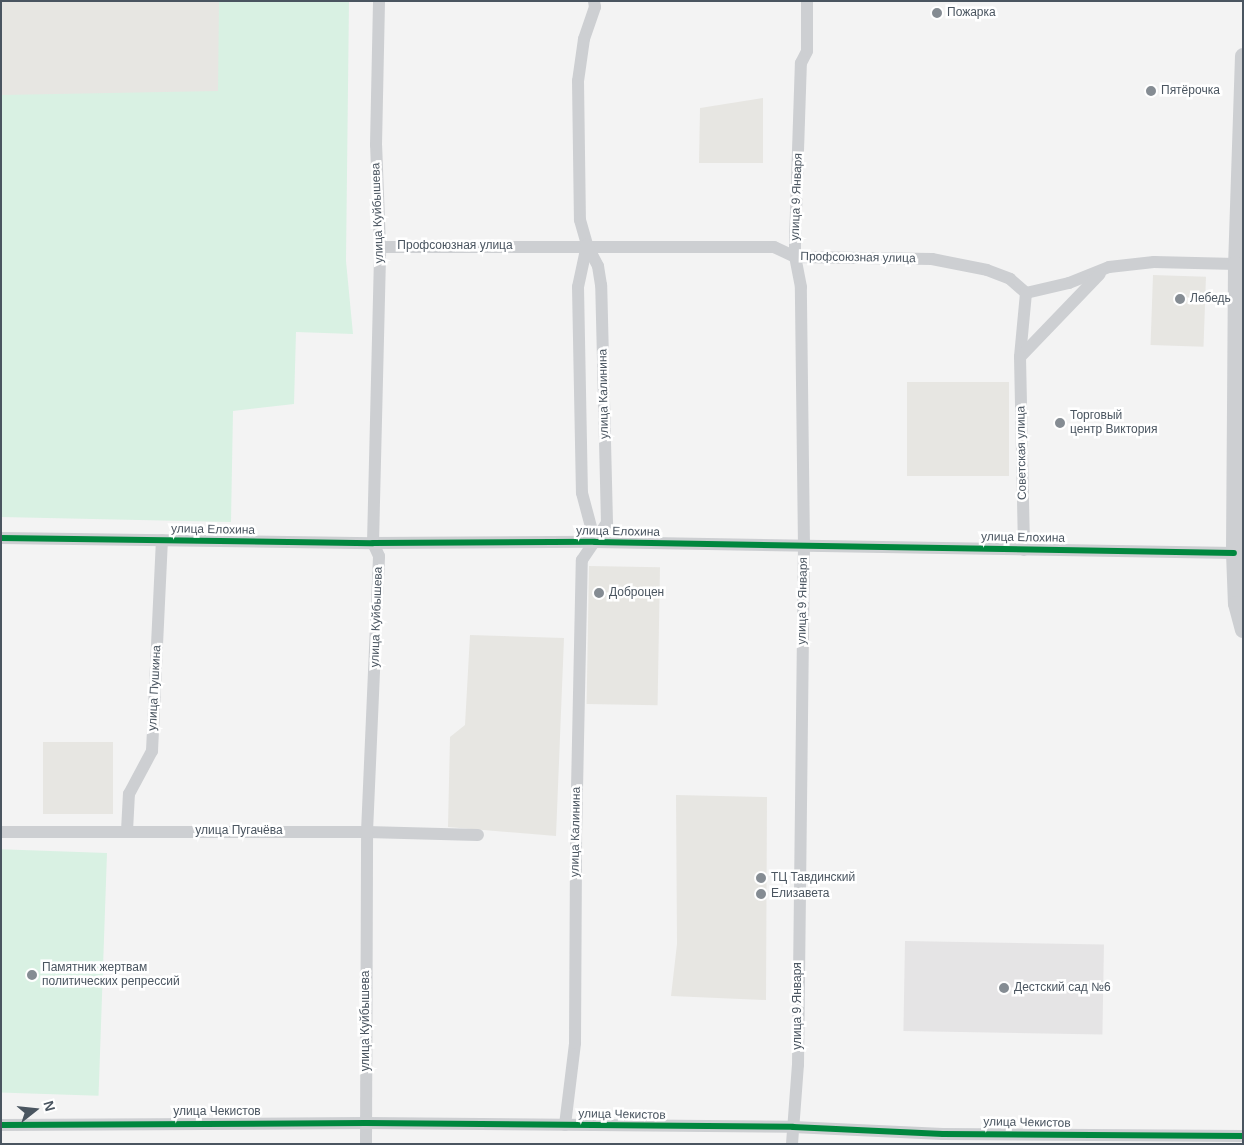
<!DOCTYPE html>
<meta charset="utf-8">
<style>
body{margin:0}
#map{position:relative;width:1244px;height:1145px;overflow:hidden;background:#f3f3f3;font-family:Helvetica,sans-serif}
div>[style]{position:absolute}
.commercial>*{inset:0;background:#e7e6e2;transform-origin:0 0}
.education>*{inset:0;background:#e5e4e5;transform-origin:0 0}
.green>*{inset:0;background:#d9f1e3;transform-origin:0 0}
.minor>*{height:12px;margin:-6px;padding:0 6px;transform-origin:6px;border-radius:6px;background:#cdcfd2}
.tertiary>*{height:16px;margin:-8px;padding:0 8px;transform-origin:8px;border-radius:8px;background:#cdcfd2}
.cycleway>*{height:6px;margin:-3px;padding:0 3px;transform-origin:3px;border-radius:3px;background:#00873e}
.dots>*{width:14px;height:14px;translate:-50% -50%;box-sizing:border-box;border:2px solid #fff;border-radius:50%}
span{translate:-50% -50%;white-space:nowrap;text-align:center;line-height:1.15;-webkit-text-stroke:5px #fff;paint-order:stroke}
.poi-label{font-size:12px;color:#4a5560}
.left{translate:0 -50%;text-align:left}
.street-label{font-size:12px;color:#4a5560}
.frame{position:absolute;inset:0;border:2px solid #4a5560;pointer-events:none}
.north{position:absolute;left:10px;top:1085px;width:50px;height:50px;-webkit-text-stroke:4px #fff;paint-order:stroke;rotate:74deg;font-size:14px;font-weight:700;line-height:20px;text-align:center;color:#4a5560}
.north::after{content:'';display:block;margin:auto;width:18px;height:22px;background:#4a5560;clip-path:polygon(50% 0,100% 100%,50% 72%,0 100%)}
</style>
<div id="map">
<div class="commercial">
<div style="left:1px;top:1px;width:218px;height:94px"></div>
<div style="clip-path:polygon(763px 98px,763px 163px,699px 163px,700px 108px)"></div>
<div style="left:1153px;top:275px;width:53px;height:70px;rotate:2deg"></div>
<div style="left:907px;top:382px;width:102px;height:94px"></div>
<div style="left:589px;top:566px;width:71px;height:138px;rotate:1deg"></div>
<div style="clip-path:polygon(470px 635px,564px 638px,556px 836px,448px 827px,450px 737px,465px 725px)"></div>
<div style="left:43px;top:742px;width:70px;height:72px"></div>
<div style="clip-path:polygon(676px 795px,767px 797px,766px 1000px,671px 996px,677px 944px)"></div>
</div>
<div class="education">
<div style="left:905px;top:941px;width:199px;height:90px;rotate:1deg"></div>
</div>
<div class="green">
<div style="clip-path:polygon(219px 1px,349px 1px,346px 261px,353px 334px,296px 332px,294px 404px,233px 411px,231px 522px,1px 517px,1px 95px,218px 91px)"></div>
<div style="left:107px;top:853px;width:243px;height:106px;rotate:92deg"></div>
</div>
<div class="minor">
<div style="left:594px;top:1px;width:6px;rotate:81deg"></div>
<div style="left:595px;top:7px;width:34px;rotate:109deg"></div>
<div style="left:584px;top:39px;width:42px;rotate:98.1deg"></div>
<div style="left:578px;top:81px;width:139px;rotate:89.2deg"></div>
<div style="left:580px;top:220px;width:26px;rotate:74deg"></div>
<div style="left:587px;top:245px;width:43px;rotate:102.1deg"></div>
<div style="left:578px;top:287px;width:206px;rotate:88.9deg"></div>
<div style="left:582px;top:493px;width:51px;rotate:75.1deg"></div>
<div style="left:380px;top:247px;width:394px"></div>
<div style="left:774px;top:247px;width:23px;rotate:25deg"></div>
<div style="left:795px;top:257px;width:137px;rotate:0.8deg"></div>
<div style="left:932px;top:259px;width:56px;rotate:11.3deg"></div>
<div style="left:987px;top:270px;width:25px;rotate:21deg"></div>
<div style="left:1010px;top:279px;width:21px;rotate:41deg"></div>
<div style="left:1026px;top:293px;width:44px;rotate:-13.1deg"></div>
<div style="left:1069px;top:283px;width:43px;rotate:-21.8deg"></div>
<div style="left:1109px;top:267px;width:45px;rotate:-6.3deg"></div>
<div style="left:1154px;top:262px;width:82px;rotate:1.4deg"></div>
<div style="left:1026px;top:293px;width:64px;rotate:95.4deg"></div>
<div style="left:1020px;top:357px;width:115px;rotate:-46.1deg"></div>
<div style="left:1020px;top:357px;width:193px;rotate:88.8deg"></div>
<div style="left:1px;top:538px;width:372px;rotate:0.8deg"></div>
<div style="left:373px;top:543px;width:222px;rotate:-0.3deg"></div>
<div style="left:595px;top:542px;width:639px;rotate:0.99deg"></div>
<div style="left:127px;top:831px;width:37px;rotate:-87deg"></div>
<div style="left:129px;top:794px;width:49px;rotate:-61.9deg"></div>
<div style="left:152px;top:751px;width:211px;rotate:-87.3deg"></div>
<div style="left:1px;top:832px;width:366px"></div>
<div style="left:367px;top:832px;width:111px;rotate:1.5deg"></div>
<div style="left:1px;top:1125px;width:365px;rotate:-0.3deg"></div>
<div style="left:366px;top:1123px;width:427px;rotate:0.5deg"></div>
<div style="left:793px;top:1127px;width:150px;rotate:2.7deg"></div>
<div style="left:943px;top:1134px;width:300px;rotate:0.4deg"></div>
<div style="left:565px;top:1125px;width:83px;rotate:-83deg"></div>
<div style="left:575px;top:1043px;width:206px;rotate:-89.7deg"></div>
<div style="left:576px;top:837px;width:277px;rotate:-88.8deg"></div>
<div style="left:582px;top:560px;width:45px;rotate:-56deg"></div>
<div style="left:607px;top:523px;width:238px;rotate:-91.4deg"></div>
<div style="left:601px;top:285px;width:19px;rotate:-99deg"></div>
<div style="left:598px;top:266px;width:24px;rotate:-118deg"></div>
<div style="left:366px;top:1144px;width:312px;rotate:-89.8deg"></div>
<div style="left:367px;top:832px;width:276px;rotate:-87.5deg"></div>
<div style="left:379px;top:556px;width:14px;rotate:-115deg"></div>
<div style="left:373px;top:543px;width:296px;rotate:-88.6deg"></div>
<div style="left:380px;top:247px;width:102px;rotate:-92.2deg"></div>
<div style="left:376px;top:145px;width:144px;rotate:-88.8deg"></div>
<div style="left:792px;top:1144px;width:79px;rotate:-85.7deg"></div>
<div style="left:798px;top:1065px;width:518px;rotate:-89.34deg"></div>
<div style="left:804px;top:547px;width:260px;rotate:-90.7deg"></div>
<div style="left:801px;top:287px;width:31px;rotate:-101deg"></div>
<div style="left:795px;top:257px;width:16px;rotate:-90deg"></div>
<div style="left:795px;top:241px;width:178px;rotate:-88.1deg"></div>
<div style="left:801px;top:63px;width:13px;rotate:-63deg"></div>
<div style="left:807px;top:51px;width:50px;rotate:-90deg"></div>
</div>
<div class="tertiary">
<div style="left:1243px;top:56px;width:208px;rotate:91.9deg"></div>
<div style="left:1236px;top:264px;width:289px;rotate:90.4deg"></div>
<div style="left:1234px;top:553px;width:51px;rotate:87.8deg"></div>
<div style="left:1236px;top:604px;width:27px;rotate:75deg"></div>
</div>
<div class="cycleway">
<div style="left:1px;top:538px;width:372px;rotate:0.8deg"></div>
<div style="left:373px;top:543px;width:222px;rotate:-0.3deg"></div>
<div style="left:595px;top:542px;width:639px;rotate:0.99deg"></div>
<div style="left:1px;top:1125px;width:365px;rotate:-0.3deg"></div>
<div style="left:366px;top:1123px;width:427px;rotate:0.5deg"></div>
<div style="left:793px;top:1127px;width:150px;rotate:2.7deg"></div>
<div style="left:943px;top:1134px;width:300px;rotate:0.4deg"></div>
</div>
<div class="dots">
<div style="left:937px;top:13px;background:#858c93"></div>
<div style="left:1151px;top:91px;background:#858c93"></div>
<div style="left:1180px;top:299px;background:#858c93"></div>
<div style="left:1060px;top:423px;background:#858c93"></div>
<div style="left:599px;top:593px;background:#858c93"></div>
<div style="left:761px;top:878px;background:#858c93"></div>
<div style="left:761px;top:894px;background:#858c93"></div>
<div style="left:32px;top:975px;background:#858c93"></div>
<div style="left:1004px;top:988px;background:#858c93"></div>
</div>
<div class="poi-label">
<span class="left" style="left:947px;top:13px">Пожарка</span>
<span class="left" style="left:1161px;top:91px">Пятёрочка</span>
<span class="left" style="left:1190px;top:299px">Лебедь</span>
<span class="left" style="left:1070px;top:423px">Торговый<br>центр Виктория</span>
<span class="left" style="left:609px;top:593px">Доброцен</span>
<span class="left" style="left:771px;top:878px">ТЦ Тавдинский</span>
<span class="left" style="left:771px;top:894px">Елизавета</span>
<span class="left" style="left:42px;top:975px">Памятник жертвам<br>политических репрессий</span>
<span class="left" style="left:1014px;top:988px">Дестский сад №6</span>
</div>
<div class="street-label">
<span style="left:797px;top:197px;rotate:-88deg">улица 9 Января</span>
<span style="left:378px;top:213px;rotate:-92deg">улица Куйбышева</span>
<span style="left:455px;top:246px">Профсоюзная улица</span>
<span style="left:858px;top:258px;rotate:1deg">Профсоюзная улица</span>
<span style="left:604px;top:394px;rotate:-91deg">улица Калинина</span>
<span style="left:1022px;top:453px;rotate:-91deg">Советская улица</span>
<span style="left:213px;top:530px;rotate:1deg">улица Елохина</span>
<span style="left:618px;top:532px;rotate:1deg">улица Елохина</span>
<span style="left:1023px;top:538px;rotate:1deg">улица Елохина</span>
<span style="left:803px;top:601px;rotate:-89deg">улица 9 Января</span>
<span style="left:377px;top:617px;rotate:-88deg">улица Куйбышева</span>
<span style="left:155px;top:688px;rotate:-87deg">улица Пушкина</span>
<span style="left:239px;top:831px">улица Пугачёва</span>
<span style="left:576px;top:832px;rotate:-89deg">улица Калинина</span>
<span style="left:798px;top:1006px;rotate:-90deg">улица 9 Января</span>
<span style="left:366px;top:1021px;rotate:-90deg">улица Куйбышева</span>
<span style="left:217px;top:1112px">улица Чекистов</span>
<span style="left:622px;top:1115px;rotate:1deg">улица Чекистов</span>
<span style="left:1027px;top:1123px;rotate:1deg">улица Чекистов</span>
</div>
<div class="frame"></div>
<div class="north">N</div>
</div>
